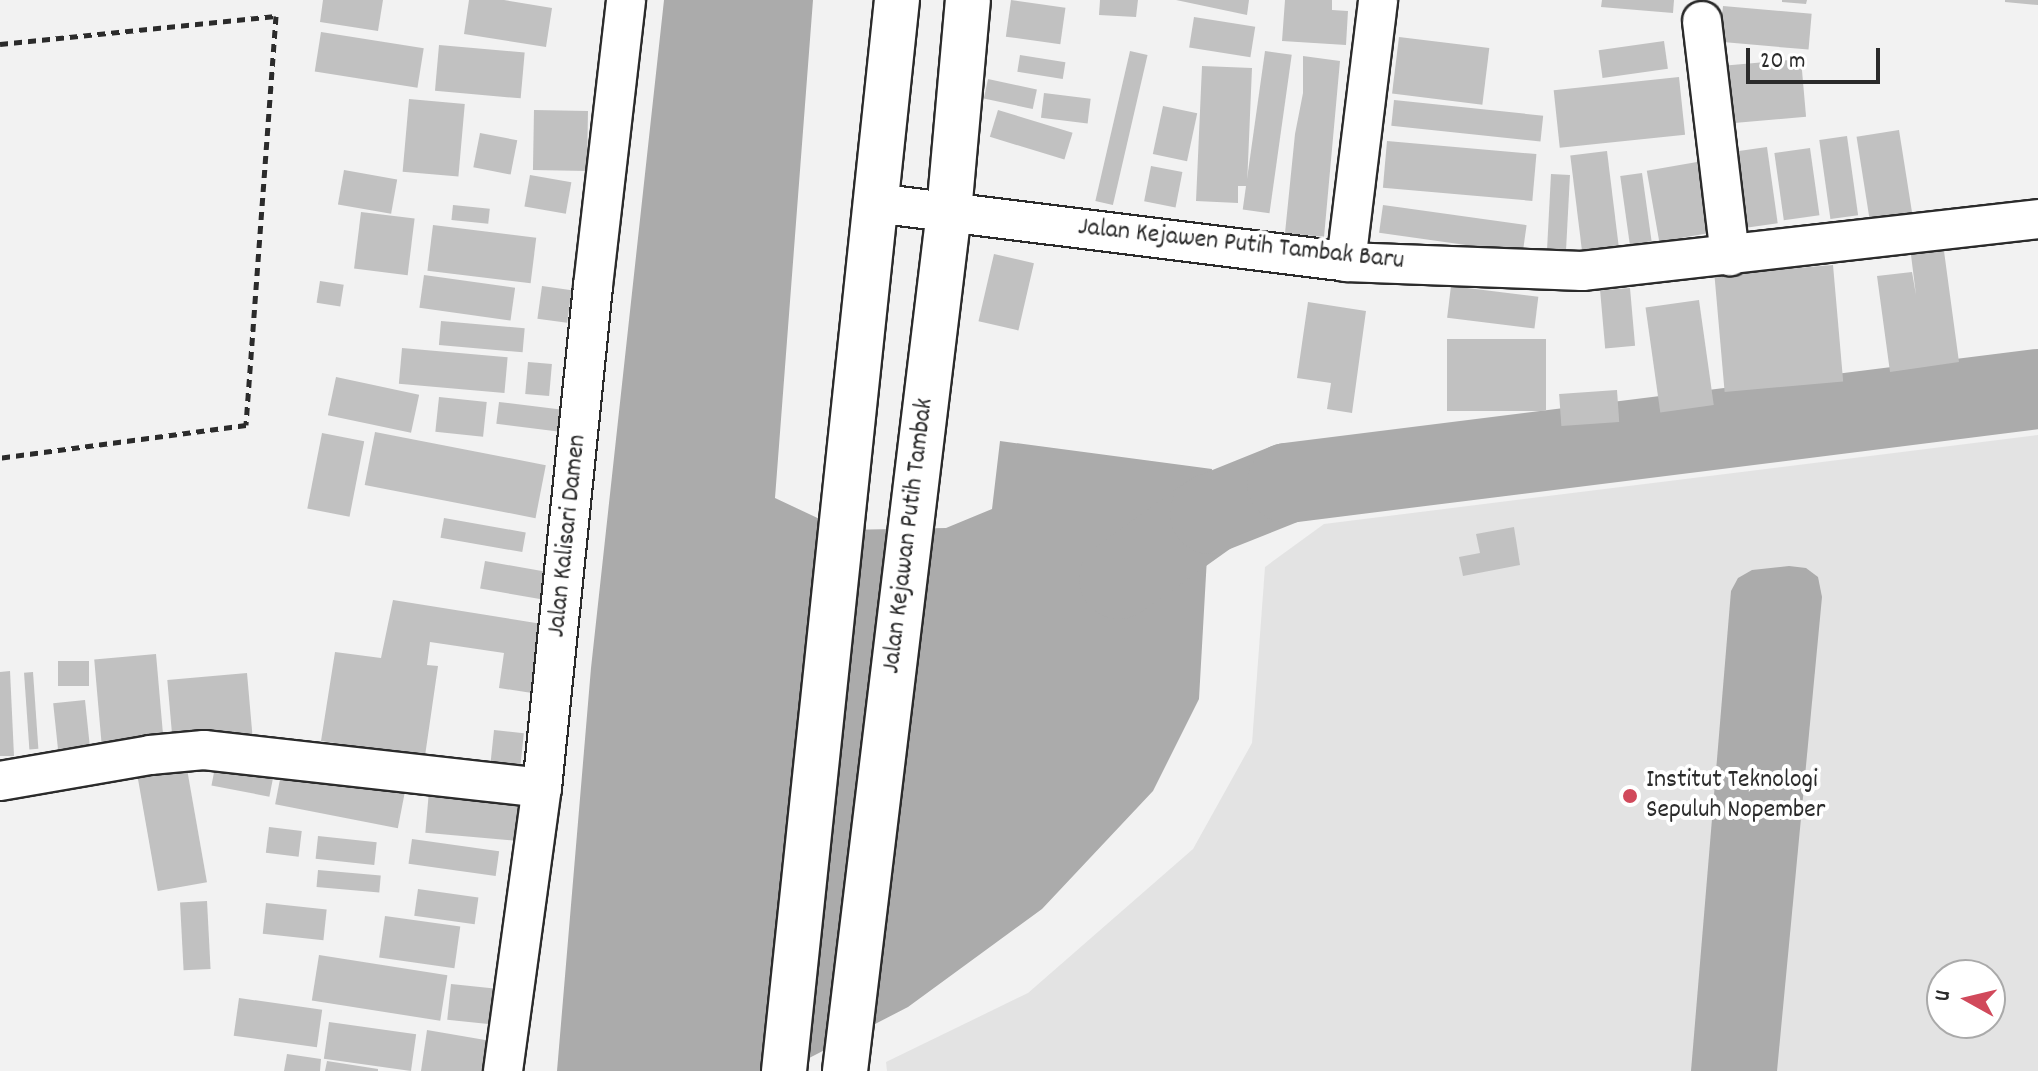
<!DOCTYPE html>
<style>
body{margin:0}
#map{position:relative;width:2038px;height:1071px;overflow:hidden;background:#f2f2f2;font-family:Dekko,sans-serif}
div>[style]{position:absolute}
.built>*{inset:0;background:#e3e3e3}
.water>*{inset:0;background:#ababab}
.river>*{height:80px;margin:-40px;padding:0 40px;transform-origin:40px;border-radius:40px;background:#ababab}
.building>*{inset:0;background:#c1c1c1;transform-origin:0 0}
.path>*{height:5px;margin-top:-2.5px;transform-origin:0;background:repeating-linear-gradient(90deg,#2b2b2b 0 8px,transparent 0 14px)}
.roads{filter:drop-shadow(2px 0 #2b2b2b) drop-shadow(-2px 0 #2b2b2b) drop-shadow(0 2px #2b2b2b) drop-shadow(0 -2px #2b2b2b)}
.minor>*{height:38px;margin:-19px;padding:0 19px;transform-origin:19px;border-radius:19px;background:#fff}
.tertiary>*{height:44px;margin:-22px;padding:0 22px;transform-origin:22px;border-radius:22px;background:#fff}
.dots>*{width:22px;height:22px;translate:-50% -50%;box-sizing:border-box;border:4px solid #fff;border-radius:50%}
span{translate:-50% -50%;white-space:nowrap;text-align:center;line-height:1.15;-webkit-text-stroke:8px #fff;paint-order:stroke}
.street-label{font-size:26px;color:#2b2b2b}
.poi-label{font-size:26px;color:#2b2b2b}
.left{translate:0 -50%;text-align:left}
.north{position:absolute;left:1926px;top:959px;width:80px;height:80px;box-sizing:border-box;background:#fff;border:2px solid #aaa;border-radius:50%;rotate:278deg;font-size:22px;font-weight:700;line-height:32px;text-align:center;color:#2b2b2b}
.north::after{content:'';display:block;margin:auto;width:28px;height:36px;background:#d1495b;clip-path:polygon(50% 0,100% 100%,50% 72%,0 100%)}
.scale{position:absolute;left:1746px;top:48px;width:134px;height:36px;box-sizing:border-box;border:4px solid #2b2b2b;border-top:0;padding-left:10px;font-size:24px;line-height:28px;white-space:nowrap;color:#2b2b2b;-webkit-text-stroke:6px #fff;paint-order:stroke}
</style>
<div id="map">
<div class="built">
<div style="clip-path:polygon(evenodd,2038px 435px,2038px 1071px,887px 1071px,886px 1062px,1028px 993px,1193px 849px,1252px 743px,1265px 567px,1324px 524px,2038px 435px,1942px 975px,1990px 975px,1990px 1023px,1942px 1023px,1942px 975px)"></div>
</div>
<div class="water">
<div style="clip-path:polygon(664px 0,813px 0,775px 498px,843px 530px,946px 528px,992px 509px,1000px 441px,1212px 469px,1199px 699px,1153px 791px,1042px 909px,908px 1007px,784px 1071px,557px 1071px,591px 668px)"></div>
<div style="clip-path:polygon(1789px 566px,1806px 568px,1818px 577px,1822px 597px,1777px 1071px,1691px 1071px,1731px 591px,1738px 578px,1752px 570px)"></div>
</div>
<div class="river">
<div style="left:1119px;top:579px;width:112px;rotate:-35.5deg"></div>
<div style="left:1210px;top:514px;width:83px;rotate:-21.9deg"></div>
<div style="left:1287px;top:483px;width:757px;rotate:-7.13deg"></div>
</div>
<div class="building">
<div style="clip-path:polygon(323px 0,383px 0,378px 31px,320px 22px)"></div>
<div style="clip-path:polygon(469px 0,504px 0,552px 8px,546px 47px,464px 34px)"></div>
<div style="left:1011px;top:0;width:55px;height:37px;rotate:8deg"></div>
<div style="clip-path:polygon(1100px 0,1138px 0,1136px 17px,1099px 15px)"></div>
<div style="clip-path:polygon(1176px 0,1249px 0,1247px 15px)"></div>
<div style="clip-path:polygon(1285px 0,1332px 0,1332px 10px,1348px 11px,1346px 45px,1282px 41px)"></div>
<div style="clip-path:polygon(1602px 0,1674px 0,1673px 13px,1601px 7px)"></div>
<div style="clip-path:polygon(1782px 0,1807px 0,1806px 4px,1782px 2px)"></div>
<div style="clip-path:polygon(2005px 0,2038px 0,2038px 5px,2005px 2px)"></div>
<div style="left:1723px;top:6px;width:89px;height:36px;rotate:5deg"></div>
<div style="left:1194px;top:17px;width:62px;height:31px;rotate:9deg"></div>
<div style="left:321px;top:32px;width:104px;height:40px;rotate:9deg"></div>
<div style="left:1399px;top:37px;width:91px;height:57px;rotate:7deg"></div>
<div style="left:1664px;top:41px;width:28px;height:66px;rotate:82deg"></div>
<div style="left:439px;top:45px;width:86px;height:46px;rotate:5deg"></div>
<div style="left:1130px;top:51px;width:18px;height:154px;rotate:13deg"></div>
<div style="left:1265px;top:51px;width:27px;height:160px;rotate:8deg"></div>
<div style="left:1020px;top:55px;width:46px;height:17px;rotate:9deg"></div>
<div style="clip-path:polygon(1303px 56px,1340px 61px,1324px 237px,1285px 233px,1295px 134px,1303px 93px)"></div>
<div style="left:1801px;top:59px;width:58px;height:75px;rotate:85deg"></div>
<div style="clip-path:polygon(1202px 66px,1252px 68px,1247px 186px,1238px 186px,1238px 203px,1196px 201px)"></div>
<div style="left:1679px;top:77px;width:58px;height:126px;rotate:84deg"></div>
<div style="left:988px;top:79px;width:50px;height:20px;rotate:12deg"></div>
<div style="left:1044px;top:93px;width:47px;height:25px;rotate:7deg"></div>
<div style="left:409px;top:99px;width:56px;height:73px;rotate:5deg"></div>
<div style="left:1394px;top:100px;width:150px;height:26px;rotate:6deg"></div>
<div style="left:1163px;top:106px;width:35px;height:49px;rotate:12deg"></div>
<div style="left:534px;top:110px;width:54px;height:60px;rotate:1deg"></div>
<div style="left:998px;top:110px;width:78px;height:28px;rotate:17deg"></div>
<div style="left:1899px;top:130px;width:89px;height:43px;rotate:81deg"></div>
<div style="left:480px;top:133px;width:38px;height:35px;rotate:11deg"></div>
<div style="left:1847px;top:136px;width:80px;height:28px;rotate:82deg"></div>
<div style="left:1387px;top:141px;width:150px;height:47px;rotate:5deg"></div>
<div style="left:1767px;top:147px;width:77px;height:32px;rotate:82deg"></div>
<div style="left:1810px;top:148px;width:68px;height:36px;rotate:82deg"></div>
<div style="left:1607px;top:151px;width:95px;height:37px;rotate:83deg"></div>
<div style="left:1697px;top:162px;width:72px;height:51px;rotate:80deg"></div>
<div style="left:1151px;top:166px;width:32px;height:36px;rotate:11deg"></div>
<div style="left:344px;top:170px;width:54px;height:35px;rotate:10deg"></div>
<div style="left:1642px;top:173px;width:69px;height:22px;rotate:82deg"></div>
<div style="left:1551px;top:174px;width:19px;height:78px;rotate:3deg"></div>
<div style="left:530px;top:175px;width:42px;height:32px;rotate:10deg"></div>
<div style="left:453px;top:205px;width:37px;height:15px;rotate:6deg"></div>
<div style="left:1383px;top:205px;width:145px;height:28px;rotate:8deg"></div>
<div style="left:361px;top:212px;width:54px;height:57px;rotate:7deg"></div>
<div style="left:433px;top:225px;width:104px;height:46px;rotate:7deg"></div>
<div style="clip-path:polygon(1944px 251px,1959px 362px,1890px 372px,1877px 276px,1912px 272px,1916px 295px,1911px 255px)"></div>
<div style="left:994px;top:254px;width:41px;height:69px;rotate:13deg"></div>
<div style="left:1833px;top:265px;width:117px;height:119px;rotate:85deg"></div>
<div style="left:424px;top:275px;width:92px;height:33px;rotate:8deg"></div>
<div style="left:320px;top:281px;width:24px;height:22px;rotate:9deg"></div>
<div style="left:542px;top:286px;width:30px;height:33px;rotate:8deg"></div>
<div style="left:1451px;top:286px;width:88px;height:32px;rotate:7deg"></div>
<div style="left:1630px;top:288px;width:58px;height:30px;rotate:85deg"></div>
<div style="left:1699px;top:300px;width:106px;height:54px;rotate:82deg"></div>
<div style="clip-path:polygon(1308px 302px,1366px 311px,1352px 413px,1327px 409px,1331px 383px,1297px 378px)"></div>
<div style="left:441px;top:321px;width:84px;height:24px;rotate:5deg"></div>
<div style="left:1447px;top:339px;width:99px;height:72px"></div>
<div style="left:402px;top:348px;width:106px;height:36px;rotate:5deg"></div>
<div style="left:528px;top:362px;width:24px;height:32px;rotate:5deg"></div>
<div style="left:336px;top:377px;width:85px;height:39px;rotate:12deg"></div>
<div style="left:1617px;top:390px;width:32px;height:58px;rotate:86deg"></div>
<div style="left:439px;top:397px;width:48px;height:35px;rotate:6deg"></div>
<div style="left:499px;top:402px;width:64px;height:22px;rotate:7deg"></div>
<div style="left:375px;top:432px;width:174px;height:54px;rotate:11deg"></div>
<div style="left:322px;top:433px;width:43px;height:77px;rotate:11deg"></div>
<div style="left:444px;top:518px;width:83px;height:20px;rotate:10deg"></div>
<div style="clip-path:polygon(1514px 527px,1520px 565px,1463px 576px,1459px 557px,1480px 553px,1476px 534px)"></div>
<div style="left:485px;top:561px;width:62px;height:28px;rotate:10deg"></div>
<div style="clip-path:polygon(393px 600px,542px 624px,532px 693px,499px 688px,504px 653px,430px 642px,427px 665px,438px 666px,425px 756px,321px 741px,335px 652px,381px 658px)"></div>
<div style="left:156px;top:654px;width:91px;height:62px;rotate:85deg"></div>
<div style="left:89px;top:661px;width:25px;height:31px;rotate:90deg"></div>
<div style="clip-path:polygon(10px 671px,14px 756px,0 756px,0 672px)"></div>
<div style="left:33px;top:672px;width:77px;height:9px;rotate:86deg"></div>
<div style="left:247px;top:673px;width:66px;height:80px;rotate:85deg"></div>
<div style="left:85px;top:700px;width:46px;height:32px;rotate:84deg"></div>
<div style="left:494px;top:730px;width:30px;height:40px;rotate:6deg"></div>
<div style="left:217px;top:757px;width:59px;height:29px;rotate:11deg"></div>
<div style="left:187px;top:769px;width:115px;height:50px;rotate:80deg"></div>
<div style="left:282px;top:769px;width:125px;height:36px;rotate:11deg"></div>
<div style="left:429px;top:791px;width:90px;height:42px;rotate:5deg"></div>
<div style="left:269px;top:827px;width:33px;height:26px;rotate:7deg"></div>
<div style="left:318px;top:836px;width:59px;height:23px;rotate:6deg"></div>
<div style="left:412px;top:839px;width:88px;height:25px;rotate:8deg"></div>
<div style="left:318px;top:870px;width:63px;height:17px;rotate:5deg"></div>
<div style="left:418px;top:889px;width:61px;height:27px;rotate:8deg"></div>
<div style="left:207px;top:901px;width:68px;height:27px;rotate:87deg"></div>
<div style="left:266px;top:903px;width:61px;height:31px;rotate:6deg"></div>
<div style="left:385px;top:916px;width:76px;height:42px;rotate:8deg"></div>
<div style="left:319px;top:955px;width:130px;height:46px;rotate:9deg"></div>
<div style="left:451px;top:984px;width:46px;height:36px;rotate:6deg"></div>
<div style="left:239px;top:998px;width:84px;height:38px;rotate:8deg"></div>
<div style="left:329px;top:1022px;width:88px;height:37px;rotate:8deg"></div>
<div style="clip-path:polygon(427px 1030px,491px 1041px,486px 1071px,421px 1071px)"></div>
<div style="clip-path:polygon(287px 1054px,321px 1059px,320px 1071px,284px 1071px)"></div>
<div style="clip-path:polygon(327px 1061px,378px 1069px,378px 1071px,325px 1071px)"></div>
</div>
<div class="path">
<div style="left:0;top:44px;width:277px;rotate:-5.8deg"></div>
<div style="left:276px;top:16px;width:410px;rotate:94.2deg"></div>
<div style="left:246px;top:425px;width:248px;rotate:172.4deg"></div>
</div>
<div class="roads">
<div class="minor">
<div style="left:1702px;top:21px;width:237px;rotate:83.2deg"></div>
<div style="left:875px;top:203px;width:475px;rotate:7.1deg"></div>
<div style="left:1346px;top:262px;width:236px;rotate:2.2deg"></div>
<div style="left:1582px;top:271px;width:459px;rotate:-6.5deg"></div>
<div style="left:1346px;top:262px;width:264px;rotate:-83deg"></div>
<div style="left:0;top:781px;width:152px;rotate:-9.8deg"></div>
<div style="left:150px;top:755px;width:54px;rotate:-5.3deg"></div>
<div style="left:204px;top:750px;width:340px;rotate:6.4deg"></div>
<div style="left:503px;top:1071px;width:286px;rotate:-82.2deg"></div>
<div style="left:542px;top:788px;width:505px;rotate:-84.2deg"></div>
<div style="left:593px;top:286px;width:288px;rotate:-83.4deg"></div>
</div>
<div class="tertiary">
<div style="left:784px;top:1071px;width:1077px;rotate:-83.98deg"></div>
<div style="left:845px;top:1071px;width:865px;rotate:-83.1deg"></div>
<div style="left:949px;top:212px;width:213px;rotate:-84.9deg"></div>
</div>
</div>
<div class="dots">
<div style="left:1630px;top:796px;background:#d1495b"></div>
</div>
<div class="street-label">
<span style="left:1241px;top:245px;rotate:6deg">Jalan Kejawen Putih Tambak Baru</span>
<span style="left:568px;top:536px;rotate:-84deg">Jalan Kalisari Damen</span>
<span style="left:909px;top:536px;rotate:-83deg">Jalan Kejawan Putih Tambak</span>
</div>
<div class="poi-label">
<span class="left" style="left:1646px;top:796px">Institut Teknologi<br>Sepuluh Nopember</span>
</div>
<div class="north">U</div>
<div class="scale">20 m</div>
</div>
